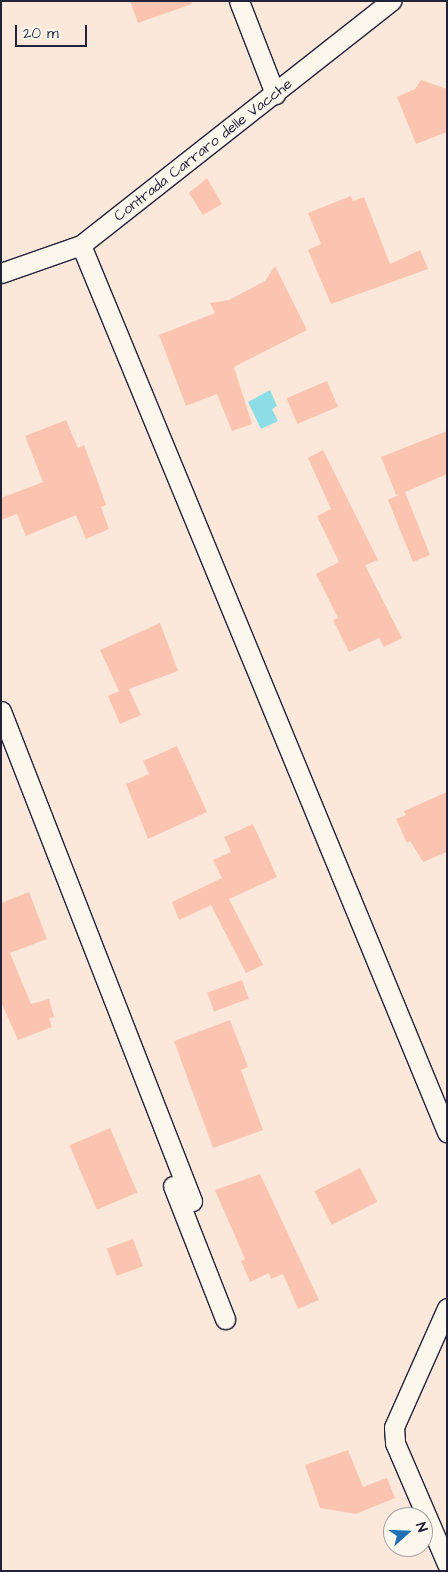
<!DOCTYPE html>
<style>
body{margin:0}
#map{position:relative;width:448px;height:1572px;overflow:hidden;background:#fbe8da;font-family:"Architects Daughter",sans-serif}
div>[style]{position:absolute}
.water>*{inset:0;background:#8ddde7}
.building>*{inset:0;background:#fbc4b0;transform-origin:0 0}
.roads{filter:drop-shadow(1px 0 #22223b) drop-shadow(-1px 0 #22223b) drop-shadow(0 1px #22223b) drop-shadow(0 -1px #22223b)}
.street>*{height:19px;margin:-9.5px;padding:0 9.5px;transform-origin:9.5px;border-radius:9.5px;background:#fbf7ec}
span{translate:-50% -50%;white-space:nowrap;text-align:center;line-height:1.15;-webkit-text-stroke:4px #fbf7ec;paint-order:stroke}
.street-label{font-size:15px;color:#22223b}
.frame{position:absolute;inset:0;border:2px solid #22223b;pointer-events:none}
.north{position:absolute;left:383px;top:1507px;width:50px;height:50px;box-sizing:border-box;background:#fbf7ec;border:1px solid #a4a2a5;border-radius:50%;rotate:70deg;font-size:14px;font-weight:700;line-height:20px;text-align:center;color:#22223b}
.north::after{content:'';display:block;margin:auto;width:18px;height:22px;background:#1f6fb2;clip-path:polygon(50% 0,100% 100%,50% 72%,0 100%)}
.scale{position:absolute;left:15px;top:25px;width:72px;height:22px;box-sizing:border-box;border:2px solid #22223b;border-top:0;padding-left:6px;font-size:15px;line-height:18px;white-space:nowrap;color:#22223b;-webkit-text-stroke:4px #fbf7ec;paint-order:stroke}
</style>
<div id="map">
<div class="water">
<div style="clip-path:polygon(270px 390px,277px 406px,272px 409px,278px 421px,261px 429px,248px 402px)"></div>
</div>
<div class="building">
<div style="clip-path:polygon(130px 1px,191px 1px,192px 4px,138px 23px)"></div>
<div style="clip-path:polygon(421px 80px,447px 89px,447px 132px,416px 144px,397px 97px,415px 89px)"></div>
<div style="clip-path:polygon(207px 178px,222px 204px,203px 215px,189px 193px)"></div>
<div style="clip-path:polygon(351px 196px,353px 201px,364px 197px,390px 264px,420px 250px,428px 269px,331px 304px,308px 250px,321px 244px,308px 213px)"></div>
<div style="clip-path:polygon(275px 266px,307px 330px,234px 367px,252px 424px,232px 431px,217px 394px,186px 406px,159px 335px,215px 313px,210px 303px,229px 300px,265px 281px)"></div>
<div style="left:327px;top:381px;width:28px;height:44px;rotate:67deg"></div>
<div style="clip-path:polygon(66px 420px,78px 448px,84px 445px,95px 474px,106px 505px,101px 507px,109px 529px,86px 539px,76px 515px,26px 536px,17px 514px,1px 520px,1px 498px,43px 482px,25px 436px)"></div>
<div style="clip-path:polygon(447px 431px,447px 474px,405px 492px,430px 555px,413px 562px,388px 500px,400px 494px,396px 495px,381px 457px)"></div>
<div style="clip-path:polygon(323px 450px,378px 560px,365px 565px,402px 638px,384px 647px,379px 638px,349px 652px,333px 620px,338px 618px,316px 574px,339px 562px,317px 516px,331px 509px,308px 458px)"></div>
<div style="clip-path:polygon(160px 623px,178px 671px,129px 689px,141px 715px,120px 724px,108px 696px,119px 691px,100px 650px)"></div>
<div style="clip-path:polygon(177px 746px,207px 812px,148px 839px,126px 784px,149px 774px,143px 761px)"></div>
<div style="clip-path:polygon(447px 792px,447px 852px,423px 862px,410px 841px,407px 843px,396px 819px,406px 815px,404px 811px)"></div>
<div style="clip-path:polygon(253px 824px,277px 877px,229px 899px,263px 965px,246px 973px,211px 905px,179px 920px,172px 902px,222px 878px,213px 860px,231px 852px,224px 837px)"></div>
<div style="clip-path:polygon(29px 892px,47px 939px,10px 953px,31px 1004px,49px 999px,54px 1017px,49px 1018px,52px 1027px,18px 1040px,1px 1002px,1px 903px)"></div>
<div style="left:242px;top:980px;width:20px;height:37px;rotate:70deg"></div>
<div style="clip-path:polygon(230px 1020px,248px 1067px,241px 1070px,263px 1130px,213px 1148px,174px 1041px)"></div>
<div style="left:110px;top:1128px;width:70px;height:44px;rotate:67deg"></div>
<div style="left:360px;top:1168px;width:38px;height:51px;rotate:63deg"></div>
<div style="clip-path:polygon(260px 1174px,319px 1300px,298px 1309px,283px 1274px,271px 1279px,269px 1273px,250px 1282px,241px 1261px,245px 1259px,215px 1190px)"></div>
<div style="left:133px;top:1239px;width:29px;height:28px;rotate:70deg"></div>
<div style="clip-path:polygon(348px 1450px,363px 1487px,387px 1478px,395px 1498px,356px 1514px,320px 1508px,305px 1465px)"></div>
</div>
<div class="roads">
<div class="street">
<div style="left:239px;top:1px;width:100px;rotate:68.8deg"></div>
<div style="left:81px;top:245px;width:960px;rotate:67.58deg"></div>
<div style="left:1px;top:273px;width:85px;rotate:-19.3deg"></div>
<div style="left:81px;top:245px;width:395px;rotate:-38.2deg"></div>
<div style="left:1px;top:711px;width:526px;rotate:68.7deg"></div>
<div style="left:173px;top:1186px;width:143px;rotate:68.6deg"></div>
<div style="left:447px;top:1308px;width:130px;rotate:114deg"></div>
<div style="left:394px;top:1427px;width:16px;rotate:86deg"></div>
<div style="left:395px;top:1443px;width:132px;rotate:66.7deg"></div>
</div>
</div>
<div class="street-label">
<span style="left:203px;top:150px;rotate:-38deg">Contrada Carraro delle Vacche</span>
</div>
<div class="frame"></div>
<div class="north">N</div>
<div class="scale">20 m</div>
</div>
